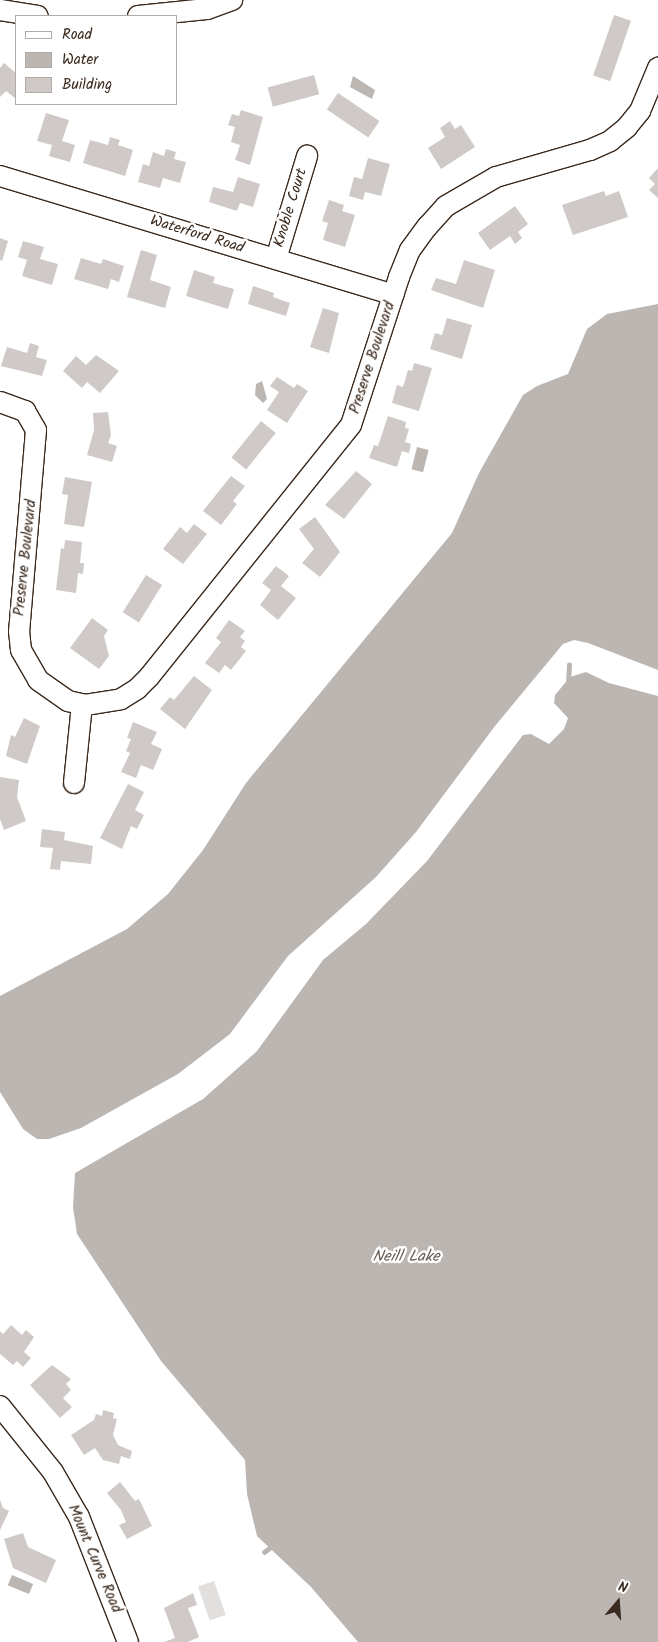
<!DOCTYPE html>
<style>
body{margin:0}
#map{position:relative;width:658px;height:1642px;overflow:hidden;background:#fff;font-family:Kalam,sans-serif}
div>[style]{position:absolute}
.green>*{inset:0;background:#e2e0de;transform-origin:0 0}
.water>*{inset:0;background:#bcb6b3;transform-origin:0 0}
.stream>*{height:4.5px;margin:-2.25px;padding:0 2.25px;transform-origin:2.25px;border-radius:2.25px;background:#bcb6b3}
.building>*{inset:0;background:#cfcac7;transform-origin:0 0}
.roads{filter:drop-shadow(1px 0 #3b2a1e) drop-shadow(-1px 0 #3b2a1e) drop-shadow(0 1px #3b2a1e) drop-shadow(0 -1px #3b2a1e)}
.minor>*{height:20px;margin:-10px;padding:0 10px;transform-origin:10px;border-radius:10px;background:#fff}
span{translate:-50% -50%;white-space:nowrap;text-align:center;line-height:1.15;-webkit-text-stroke:5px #fff;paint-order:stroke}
.street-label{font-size:15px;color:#3b2a1e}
.water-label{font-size:16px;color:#685b52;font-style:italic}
.legend{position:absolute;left:15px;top:15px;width:162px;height:90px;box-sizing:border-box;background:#fff;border:1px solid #b1aaa5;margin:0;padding:6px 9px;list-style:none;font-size:15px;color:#3b2a1e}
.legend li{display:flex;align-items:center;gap:10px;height:25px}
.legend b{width:25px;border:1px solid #b1aaa5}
.north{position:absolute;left:593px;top:1577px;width:50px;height:50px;-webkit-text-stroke:4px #fff;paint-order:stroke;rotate:18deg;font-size:14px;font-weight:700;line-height:20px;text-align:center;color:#3b2a1e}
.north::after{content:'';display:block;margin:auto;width:18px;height:22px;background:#3b2a1e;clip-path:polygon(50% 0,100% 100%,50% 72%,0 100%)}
</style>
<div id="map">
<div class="green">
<div style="left:214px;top:1581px;width:36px;height:17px;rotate:71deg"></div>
</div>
<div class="water">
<div style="clip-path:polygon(353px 76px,375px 90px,372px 99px,350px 87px)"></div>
<div style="clip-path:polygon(658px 304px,658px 670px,588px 643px,574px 640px,563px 644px,495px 726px,416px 832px,376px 877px,288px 956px,230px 1034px,178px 1074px,81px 1128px,49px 1139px,37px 1139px,23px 1129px,0 1092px,0 996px,127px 929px,168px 894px,203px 850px,246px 783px,452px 533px,479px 473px,523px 395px,537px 386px,568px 374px,587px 329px,607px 314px)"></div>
<div style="clip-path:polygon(262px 381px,267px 399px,263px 403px,255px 395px,256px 384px)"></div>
<div style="left:417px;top:447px;width:12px;height:23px;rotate:14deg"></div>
<div style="clip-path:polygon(586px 672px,609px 683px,658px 696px,658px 1642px,358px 1642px,311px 1587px,257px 1536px,247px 1494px,245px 1460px,161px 1361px,77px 1234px,73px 1207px,75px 1173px,203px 1099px,257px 1051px,323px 960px,366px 924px,427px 861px,523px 735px,531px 734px,549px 744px,564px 729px,568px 718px,554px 703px,555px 695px,570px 677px)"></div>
<div style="left:12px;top:1575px;width:23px;height:11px;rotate:23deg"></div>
</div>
<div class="stream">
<div style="left:568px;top:684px;width:19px;rotate:-87deg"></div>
<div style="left:264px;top:1552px;width:10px;rotate:-37deg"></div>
</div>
<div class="building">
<div style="left:614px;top:15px;width:18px;height:64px;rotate:19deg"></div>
<div style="clip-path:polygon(4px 63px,16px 73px,16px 99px,6px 91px,0 97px,0 68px)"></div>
<div style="left:314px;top:75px;width:20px;height:48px;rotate:75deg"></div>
<div style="left:338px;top:93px;width:50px;height:20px;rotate:34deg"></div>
<div style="clip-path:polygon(241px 110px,263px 117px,250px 165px,235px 160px,240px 145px,231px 142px,235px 127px,228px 125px,232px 114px,239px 116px)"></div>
<div style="clip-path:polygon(46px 113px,69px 120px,62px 141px,75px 145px,70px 162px,49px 156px,52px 145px,37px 141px)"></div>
<div style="clip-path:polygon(450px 121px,455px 129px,461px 125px,475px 147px,441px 169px,428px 148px,445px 137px,440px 128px)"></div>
<div style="clip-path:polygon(110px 137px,120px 140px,118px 145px,133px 150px,125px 176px,83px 163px,90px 140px,108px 145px)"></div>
<div style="clip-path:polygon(166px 149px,176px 152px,174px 159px,186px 162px,180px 183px,163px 178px,160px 188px,138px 182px,143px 164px,149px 166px,153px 152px,164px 156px)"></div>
<div style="clip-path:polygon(368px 158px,390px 164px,381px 196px,365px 192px,363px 200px,349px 196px,354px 177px,362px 179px)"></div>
<div style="clip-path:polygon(658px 168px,658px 198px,649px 190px,655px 184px,649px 178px)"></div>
<div style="clip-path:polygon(238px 177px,260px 184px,253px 207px,240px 203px,237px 211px,209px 202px,213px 187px,233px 192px)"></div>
<div style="clip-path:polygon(604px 191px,606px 196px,619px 191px,628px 217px,573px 235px,562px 205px)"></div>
<div style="clip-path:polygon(329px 200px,344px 205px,342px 211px,355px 215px,345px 247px,323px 240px,328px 223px,322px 221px)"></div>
<div style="clip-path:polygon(515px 206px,528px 224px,518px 232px,522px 238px,515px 244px,510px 236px,490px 250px,478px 233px)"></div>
<div style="clip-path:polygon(0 238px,8px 241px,2px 261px,0 260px)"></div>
<div style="clip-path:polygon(23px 241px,44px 247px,40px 259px,58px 264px,52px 285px,22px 276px,27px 260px,18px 257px)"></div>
<div style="clip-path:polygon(141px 250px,157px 255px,150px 280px,171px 287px,165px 308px,127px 297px)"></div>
<div style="clip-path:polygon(81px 258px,101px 264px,103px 259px,124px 266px,119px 282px,111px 279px,108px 289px,74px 279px)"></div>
<div style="clip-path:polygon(464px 260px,495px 270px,483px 308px,431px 290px,436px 278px,456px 284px)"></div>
<div style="clip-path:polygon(194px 270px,215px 277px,213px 283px,234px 289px,228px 309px,186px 296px)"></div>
<div style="clip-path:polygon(253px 286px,274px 293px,273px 297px,290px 303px,286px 316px,248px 304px)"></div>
<div style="clip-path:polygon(323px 308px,339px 313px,329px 353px,310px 347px)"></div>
<div style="clip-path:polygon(447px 318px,472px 325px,462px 359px,430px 349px,435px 333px,442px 335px)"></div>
<div style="clip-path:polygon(30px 343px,39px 346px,36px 357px,47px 360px,42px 376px,1px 366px,7px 347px,27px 353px)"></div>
<div style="clip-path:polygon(96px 355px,119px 371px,100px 393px,87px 382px,82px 388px,63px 371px,76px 356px,86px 365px)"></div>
<div style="clip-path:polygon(414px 363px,432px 368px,419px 411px,392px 403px,397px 385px,403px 387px,408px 370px,412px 371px)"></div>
<div style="clip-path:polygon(277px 377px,294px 388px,297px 384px,308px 391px,287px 423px,267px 410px,279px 392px,270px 386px)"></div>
<div style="clip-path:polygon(108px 412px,111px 435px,108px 443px,117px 446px,112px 462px,87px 455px,94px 430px,93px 413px)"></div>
<div style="clip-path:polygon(388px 416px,406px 422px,405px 428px,409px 429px,405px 442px,411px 444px,409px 453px,402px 451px,397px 467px,369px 458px,374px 445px,378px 446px)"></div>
<div style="left:261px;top:421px;width:19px;height:47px;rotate:39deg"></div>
<div style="clip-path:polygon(356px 471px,372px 484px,344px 519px,325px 505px)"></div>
<div style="clip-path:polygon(231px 476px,245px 486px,233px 501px,237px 504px,221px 525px,203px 511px)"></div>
<div style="clip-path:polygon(65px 477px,92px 482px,84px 527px,64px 524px,68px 495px,62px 494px)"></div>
<div style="clip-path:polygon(315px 517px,340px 552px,320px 577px,302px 563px,314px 549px,299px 529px)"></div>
<div style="clip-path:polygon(194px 524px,207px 534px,183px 564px,163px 549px,180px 527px,187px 533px)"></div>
<div style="clip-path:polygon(65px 540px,82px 542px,80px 563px,84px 563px,83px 574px,78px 573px,76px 593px,56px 590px,61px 548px,64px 549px)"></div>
<div style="clip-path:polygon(276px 566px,289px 576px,281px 586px,296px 598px,278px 620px,260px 605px,271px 590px,262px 583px)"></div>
<div style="left:146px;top:575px;width:19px;height:44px;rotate:32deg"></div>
<div style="clip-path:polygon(92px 618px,108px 630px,104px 636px,109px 656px,99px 669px,70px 648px)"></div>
<div style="clip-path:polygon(229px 620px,245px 631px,240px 637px,245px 641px,241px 647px,246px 651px,231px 670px,225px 665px,219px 673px,205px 663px,221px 642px,216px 638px)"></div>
<div style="clip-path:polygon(194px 676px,212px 690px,185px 729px,160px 709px,170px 697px,174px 700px)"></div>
<div style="clip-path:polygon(24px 718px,40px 726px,27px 764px,6px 756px,11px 735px,15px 737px)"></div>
<div style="clip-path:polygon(133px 722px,157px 732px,151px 744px,162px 749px,153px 770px,141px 765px,136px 778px,121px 772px,130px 753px,126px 751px,131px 739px,127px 738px)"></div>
<div style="clip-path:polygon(0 777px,19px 780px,17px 797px,26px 821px,4px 830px,0 819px)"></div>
<div style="clip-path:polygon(128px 784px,144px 792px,135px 810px,144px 815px,137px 829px,131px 826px,122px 849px,100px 838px)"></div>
<div style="clip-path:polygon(42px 829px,65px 832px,64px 840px,93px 846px,91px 864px,61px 861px,60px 870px,50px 869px,53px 848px,40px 847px)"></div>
<div style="clip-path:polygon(11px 1325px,22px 1335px,26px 1330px,34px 1337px,24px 1352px,31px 1358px,23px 1367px,17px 1361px,13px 1365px,0 1354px,0 1331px,3px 1334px)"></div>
<div style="clip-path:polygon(52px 1365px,71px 1379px,66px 1384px,71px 1390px,63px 1398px,72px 1407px,60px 1418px,30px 1385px)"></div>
<div style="clip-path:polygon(103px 1410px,114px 1413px,113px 1418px,117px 1419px,113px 1435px,118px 1445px,132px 1451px,130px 1459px,121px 1456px,119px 1464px,103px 1460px,95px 1448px,84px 1455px,71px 1435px,94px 1420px,96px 1414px,102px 1416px)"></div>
<div style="clip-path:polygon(120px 1482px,135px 1501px,139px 1499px,152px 1526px,127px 1539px,119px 1525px,126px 1522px,121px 1510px,107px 1493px)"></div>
<div style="clip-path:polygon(0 1500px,3px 1508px,9px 1511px,0 1530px)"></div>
<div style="clip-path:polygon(23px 1533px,28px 1547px,56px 1560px,46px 1583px,13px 1568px,4px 1539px)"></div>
<div style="clip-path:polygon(193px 1593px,197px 1605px,188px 1608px,199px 1637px,188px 1642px,164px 1642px,175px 1638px,164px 1608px)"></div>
</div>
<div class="roads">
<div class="minor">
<div style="left:0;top:10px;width:38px;rotate:9deg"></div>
<div style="left:138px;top:16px;width:69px;rotate:-5.8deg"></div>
<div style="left:207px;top:9px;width:27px;rotate:-20deg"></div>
<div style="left:0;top:176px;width:411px;rotate:16.8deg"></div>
<div style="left:276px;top:259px;width:108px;rotate:-73.2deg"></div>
<div style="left:0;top:402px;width:27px;rotate:20deg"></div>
<div style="left:25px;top:411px;width:22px;rotate:60deg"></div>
<div style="left:36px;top:430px;width:202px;rotate:94.8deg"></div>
<div style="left:19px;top:631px;width:19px;rotate:84deg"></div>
<div style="left:21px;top:650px;width:34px;rotate:60deg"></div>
<div style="left:38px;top:680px;width:37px;rotate:35deg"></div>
<div style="left:68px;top:701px;width:17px;rotate:13deg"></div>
<div style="left:85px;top:705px;width:36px;rotate:-9deg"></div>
<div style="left:121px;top:699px;width:19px;rotate:-32deg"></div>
<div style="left:137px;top:689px;width:17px;rotate:-45deg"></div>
<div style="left:149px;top:677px;width:323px;rotate:-51.3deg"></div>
<div style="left:351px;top:425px;width:156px;rotate:-72deg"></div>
<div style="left:399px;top:277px;width:29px;rotate:-68deg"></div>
<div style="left:410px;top:250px;width:29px;rotate:-54deg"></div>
<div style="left:427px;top:227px;width:28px;rotate:-48deg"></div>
<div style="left:446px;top:206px;width:58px;rotate:-30.1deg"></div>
<div style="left:496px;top:177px;width:98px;rotate:-16deg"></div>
<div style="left:590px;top:150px;width:22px;rotate:-24deg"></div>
<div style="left:610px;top:141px;width:22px;rotate:-39deg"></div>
<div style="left:627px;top:127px;width:21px;rotate:-51deg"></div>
<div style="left:640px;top:111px;width:47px;rotate:-67.3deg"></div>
<div style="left:74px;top:783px;width:79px;rotate:-84.2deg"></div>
<div style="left:0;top:1406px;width:85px;rotate:51.2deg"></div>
<div style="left:53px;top:1472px;width:52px;rotate:60deg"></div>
<div style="left:79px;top:1517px;width:134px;rotate:68.6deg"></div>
</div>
</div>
<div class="street-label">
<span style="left:291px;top:208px;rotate:-73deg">Knoble Court</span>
<span style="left:197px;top:235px;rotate:17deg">Waterford Road</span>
<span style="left:373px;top:358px;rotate:-72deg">Preserve Boulevard</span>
<span style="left:26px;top:558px;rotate:-84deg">Preserve Boulevard</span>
<span style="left:94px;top:1559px;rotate:67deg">Mount Curve Road</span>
</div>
<div class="water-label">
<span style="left:406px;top:1257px">Neill Lake</span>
</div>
<ul class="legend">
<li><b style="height:6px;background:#fff"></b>Road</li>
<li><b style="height:14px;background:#bcb6b3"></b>Water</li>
<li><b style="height:14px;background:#cfcac7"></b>Building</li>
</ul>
<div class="north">N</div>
</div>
